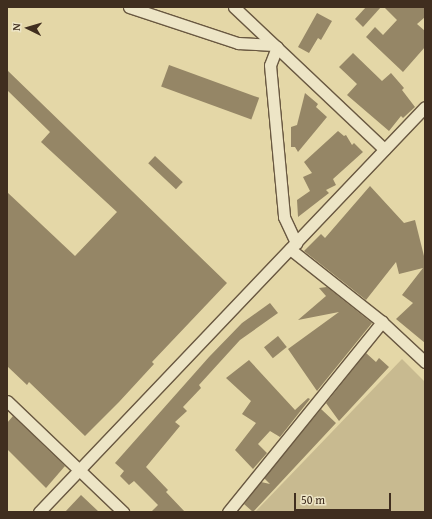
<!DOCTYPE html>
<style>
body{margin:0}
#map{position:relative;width:432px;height:519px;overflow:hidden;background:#e4d7a7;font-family:"Gentium Book Plus",serif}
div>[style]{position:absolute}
.green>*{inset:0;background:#c8ba90}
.building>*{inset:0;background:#958666;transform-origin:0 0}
.roads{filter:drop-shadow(1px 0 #695841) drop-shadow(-1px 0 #695841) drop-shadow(0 1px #695841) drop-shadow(0 -1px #695841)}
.street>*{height:11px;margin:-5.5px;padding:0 5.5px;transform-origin:5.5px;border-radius:5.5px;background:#ede5c6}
span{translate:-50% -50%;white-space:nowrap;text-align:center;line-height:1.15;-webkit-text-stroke:3px #ede5c6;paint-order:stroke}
.frame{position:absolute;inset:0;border:8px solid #402e1f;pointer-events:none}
.north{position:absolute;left:8px;top:8px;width:40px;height:40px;-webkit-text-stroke:3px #ede5c6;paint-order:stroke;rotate:275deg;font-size:11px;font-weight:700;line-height:16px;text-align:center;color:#402e1f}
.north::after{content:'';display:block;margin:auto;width:14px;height:18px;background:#402e1f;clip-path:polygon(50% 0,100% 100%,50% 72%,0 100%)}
.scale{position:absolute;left:294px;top:493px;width:97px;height:18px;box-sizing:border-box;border:2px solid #402e1f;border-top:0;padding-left:5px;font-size:12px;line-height:14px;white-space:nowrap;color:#402e1f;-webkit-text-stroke:3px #ede5c6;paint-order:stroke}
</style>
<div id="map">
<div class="green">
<div style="clip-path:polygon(402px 359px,425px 382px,425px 512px,255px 512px)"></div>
</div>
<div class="building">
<div style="clip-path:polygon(366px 7px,381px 7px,363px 27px,355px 19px)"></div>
<div style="clip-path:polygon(384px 7px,425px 7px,425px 17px,417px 24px,425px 31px,425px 47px,403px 72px,366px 37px,375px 27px,383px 35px,397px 20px)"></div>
<div style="clip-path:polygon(317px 13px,332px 21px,321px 40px,318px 38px,309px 53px,298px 47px)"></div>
<div style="clip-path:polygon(353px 53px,382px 81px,391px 73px,404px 88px,402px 90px,415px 107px,403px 118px,401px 116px,389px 131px,347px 95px,357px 84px,339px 67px)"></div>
<div style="left:169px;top:65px;width:96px;height:23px;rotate:20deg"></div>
<div style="clip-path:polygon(7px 70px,227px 283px,152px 362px,154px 364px,119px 402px,85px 436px,29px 382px,27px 385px,7px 366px,7px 192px,75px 256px,117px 212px,41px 142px,50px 132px,7px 90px)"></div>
<div style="clip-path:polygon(305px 93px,318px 104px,316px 107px,327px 117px,298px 152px,295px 147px,291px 147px,291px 127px,297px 125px)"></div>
<div style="clip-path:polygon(338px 131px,344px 136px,346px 135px,352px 145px,354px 143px,363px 152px,333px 179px,336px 185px,326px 190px,329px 193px,298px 217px,297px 200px,310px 191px,303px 177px,312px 173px,304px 162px)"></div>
<div style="left:155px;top:156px;width:38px;height:10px;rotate:43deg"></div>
<div style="clip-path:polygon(370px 186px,404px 223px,415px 220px,425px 260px,425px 343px,396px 319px,413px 303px,402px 295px,423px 268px,399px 274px,396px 262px,366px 300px,304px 251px,321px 234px,325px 238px)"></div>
<div style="clip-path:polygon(327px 287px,372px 323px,317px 391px,288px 349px,339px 312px,298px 320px,326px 296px,319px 288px)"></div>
<div style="clip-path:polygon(270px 303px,278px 313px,240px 340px,199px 385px,201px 388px,183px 407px,187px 411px,175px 422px,180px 426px,146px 467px,168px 490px,166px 492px,185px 512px,151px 512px,158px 505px,134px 481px,129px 485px,120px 476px,124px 471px,115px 463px,209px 357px,242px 323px)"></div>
<div style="left:278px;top:336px;width:14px;height:18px;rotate:51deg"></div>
<div style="clip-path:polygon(366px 353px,376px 362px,379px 358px,389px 367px,339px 421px,326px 403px)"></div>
<div style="clip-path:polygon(249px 360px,295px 410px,308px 398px,310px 399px,280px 437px,270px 431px,258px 444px,267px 453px,253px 469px,235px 450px,256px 423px,242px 414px,251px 401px,226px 378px)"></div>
<div style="clip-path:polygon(321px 409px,336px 423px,253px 512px,244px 504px,261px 482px,270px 484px,264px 478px)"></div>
<div style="clip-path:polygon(13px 416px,65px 466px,46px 488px,7px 449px,7px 423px)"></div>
<div style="clip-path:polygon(81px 495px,99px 512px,65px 512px)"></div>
</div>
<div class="roads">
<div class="street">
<div style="left:129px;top:7px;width:115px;rotate:18.3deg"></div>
<div style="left:238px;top:43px;width:36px;rotate:3deg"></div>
<div style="left:234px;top:7px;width:207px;rotate:43.4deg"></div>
<div style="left:277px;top:47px;width:19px;rotate:111deg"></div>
<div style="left:270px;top:65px;width:153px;rotate:84.7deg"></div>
<div style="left:284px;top:217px;width:29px;rotate:65deg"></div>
<div style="left:290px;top:249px;width:117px;rotate:38.4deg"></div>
<div style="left:382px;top:322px;width:59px;rotate:42.9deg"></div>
<div style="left:7px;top:401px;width:161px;rotate:43.7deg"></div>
<div style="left:39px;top:512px;width:559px;rotate:-46.38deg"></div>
<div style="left:228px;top:512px;width:245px;rotate:-51deg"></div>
</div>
</div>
<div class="frame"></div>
<div class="north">N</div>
<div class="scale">50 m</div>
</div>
